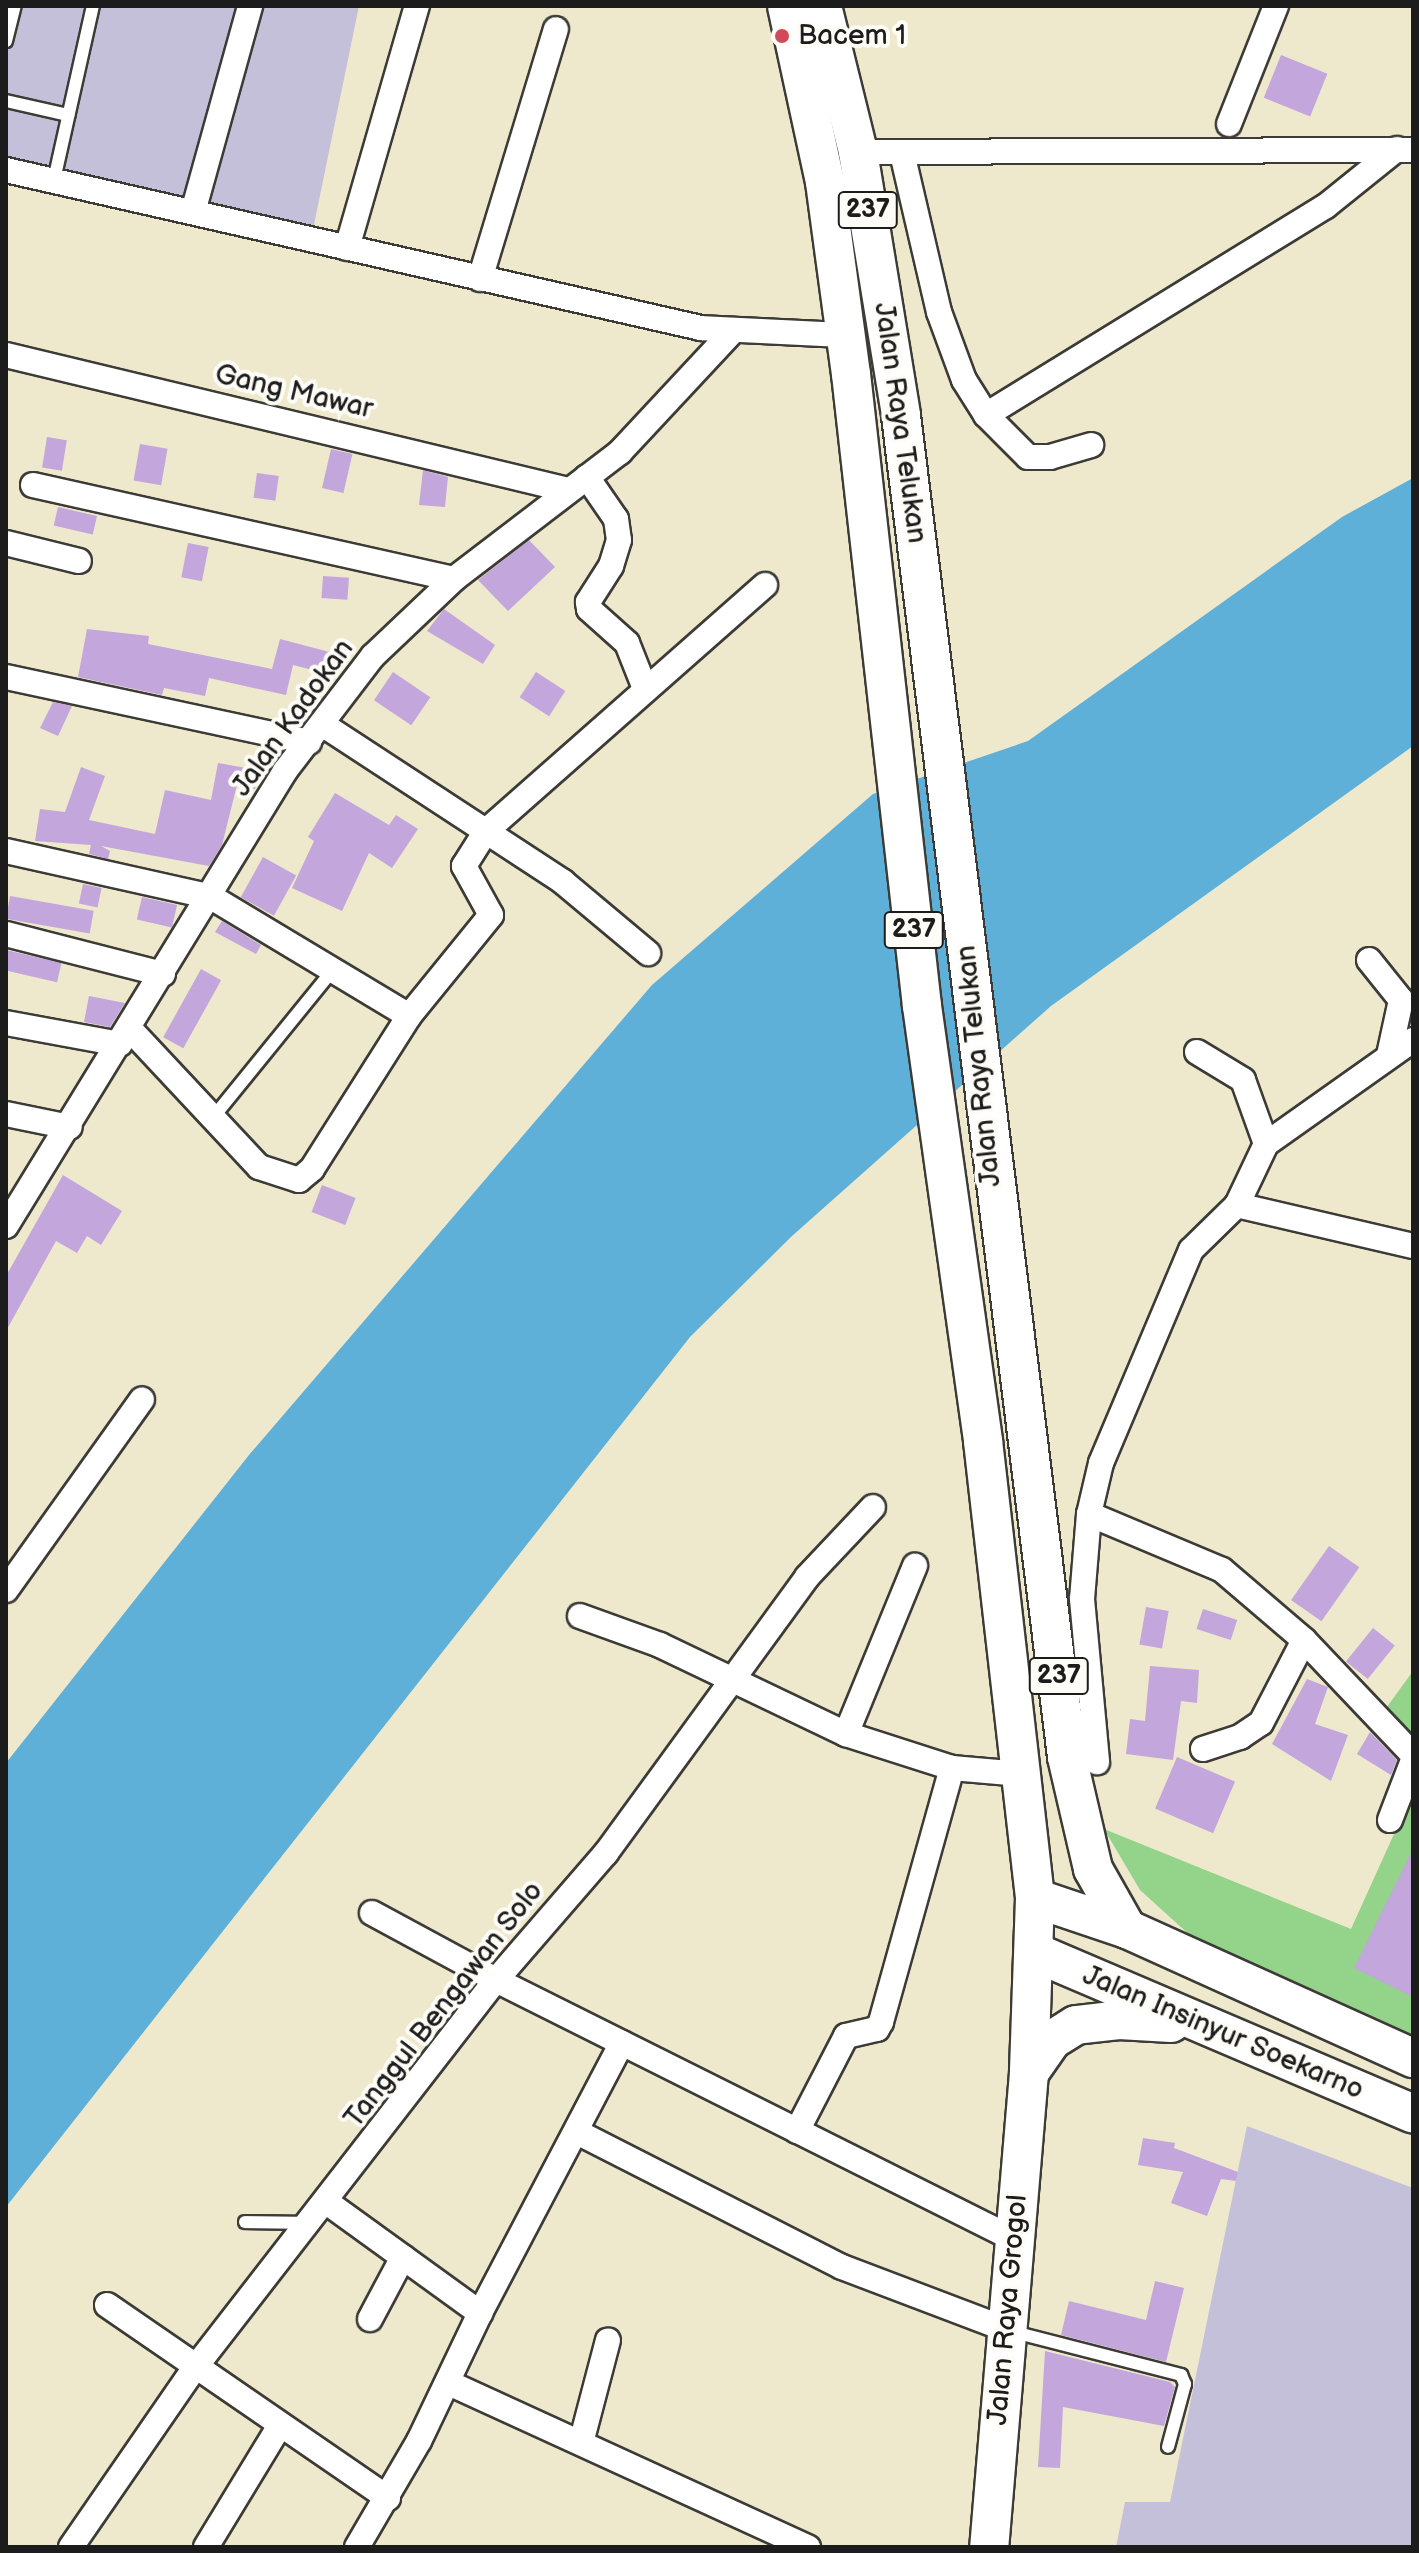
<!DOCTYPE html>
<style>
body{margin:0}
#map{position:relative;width:1419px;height:2553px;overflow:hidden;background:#eee8cc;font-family:"Balsamiq Sans",sans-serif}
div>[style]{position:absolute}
.industrial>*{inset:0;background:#c5c0da}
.green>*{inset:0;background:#93d38a}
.water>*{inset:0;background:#5eb0d9}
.building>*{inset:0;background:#c3a6dc;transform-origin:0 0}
.roads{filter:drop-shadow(2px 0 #3c3b36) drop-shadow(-2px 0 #3c3b36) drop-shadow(0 2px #3c3b36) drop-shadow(0 -2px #3c3b36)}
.service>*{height:12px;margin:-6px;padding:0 6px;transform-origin:6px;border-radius:6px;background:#fff}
.minor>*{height:24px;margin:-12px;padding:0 12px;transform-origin:12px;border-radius:12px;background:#fff}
.primary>*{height:38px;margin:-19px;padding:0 19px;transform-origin:19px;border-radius:19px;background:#fff}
.dots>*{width:22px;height:22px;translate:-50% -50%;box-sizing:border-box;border:4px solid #fdfcf7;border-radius:50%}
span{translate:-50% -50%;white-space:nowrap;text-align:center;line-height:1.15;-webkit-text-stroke:8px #fdfcf7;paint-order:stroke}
.shield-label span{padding:2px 6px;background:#fdfcf7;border:2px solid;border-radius:6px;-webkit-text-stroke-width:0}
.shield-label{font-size:26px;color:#1c1c1c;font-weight:700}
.poi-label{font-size:28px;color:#1c1c1c}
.left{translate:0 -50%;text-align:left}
.street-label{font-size:28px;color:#1c1c1c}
.frame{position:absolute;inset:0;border:8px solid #1c1c1c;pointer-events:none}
</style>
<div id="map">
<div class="industrial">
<div style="clip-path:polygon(6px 6px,359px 6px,311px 239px,6px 170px)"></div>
<div style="clip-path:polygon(1247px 2126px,1413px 2188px,1413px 2547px,1116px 2547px,1125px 2502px,1170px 2502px)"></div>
</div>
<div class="green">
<div style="clip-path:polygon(1413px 1671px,1413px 1737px,1384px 1711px)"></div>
<div style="clip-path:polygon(1413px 1792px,1413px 2039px,1214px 1957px,1140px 1890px,1104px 1829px,1351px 1929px)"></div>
</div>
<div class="water">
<div style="clip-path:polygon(1413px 478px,1413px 746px,1051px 1006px,792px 1236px,690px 1337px,6px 2207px,6px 1763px,249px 1455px,652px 985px,873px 794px,1028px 741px,1342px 517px)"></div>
</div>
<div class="building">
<div style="left:1281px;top:55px;width:50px;height:46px;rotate:22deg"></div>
<div style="left:47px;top:437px;width:20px;height:31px;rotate:9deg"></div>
<div style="left:140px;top:444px;width:28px;height:37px;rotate:10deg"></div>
<div style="left:331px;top:449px;width:22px;height:40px;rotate:13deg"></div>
<div style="clip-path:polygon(423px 470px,448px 477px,445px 507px,419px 505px)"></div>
<div style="left:257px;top:473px;width:22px;height:25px;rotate:8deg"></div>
<div style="left:58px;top:507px;width:40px;height:19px;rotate:13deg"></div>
<div style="clip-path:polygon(529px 540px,555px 567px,508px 611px,478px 580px)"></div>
<div style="left:188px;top:543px;width:21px;height:35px;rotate:11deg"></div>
<div style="left:323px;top:576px;width:26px;height:22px;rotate:4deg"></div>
<div style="clip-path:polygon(444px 609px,495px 645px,483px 664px,427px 631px)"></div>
<div style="clip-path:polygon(87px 629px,149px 636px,148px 644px,272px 669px,280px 639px,337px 654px,332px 675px,293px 665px,286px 695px,209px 678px,205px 696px,164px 688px,162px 695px,78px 677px)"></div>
<div style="left:393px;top:672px;width:45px;height:34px;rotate:34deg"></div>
<div style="left:536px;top:672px;width:35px;height:30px;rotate:33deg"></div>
<div style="clip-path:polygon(53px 702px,72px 706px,58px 736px,40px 728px)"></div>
<div style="clip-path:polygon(218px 763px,258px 770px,255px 789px,237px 785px,222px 845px,209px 866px,101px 846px,110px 851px,108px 859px,89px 854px,91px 845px,35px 841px,40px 809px,65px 812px,81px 767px,105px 776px,89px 820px,155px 834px,165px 790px,211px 800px)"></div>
<div style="clip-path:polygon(335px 793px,389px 825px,396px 815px,418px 829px,392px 868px,369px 853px,342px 911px,292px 888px,314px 841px,308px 837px)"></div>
<div style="left:263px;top:857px;width:38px;height:46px;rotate:29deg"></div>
<div style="left:83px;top:884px;width:19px;height:20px;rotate:12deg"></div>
<div style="left:10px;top:896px;width:85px;height:23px;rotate:10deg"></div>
<div style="left:142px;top:897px;width:36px;height:23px;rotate:13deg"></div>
<div style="clip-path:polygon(222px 921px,261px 945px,256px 954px,215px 932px)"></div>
<div style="left:6px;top:950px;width:57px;height:20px;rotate:13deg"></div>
<div style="left:201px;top:969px;width:23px;height:78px;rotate:29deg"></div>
<div style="clip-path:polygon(89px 996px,125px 1003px,110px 1027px,84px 1022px)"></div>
<div style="clip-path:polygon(63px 1175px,122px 1211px,101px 1245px,87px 1236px,77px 1253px,56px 1241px,6px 1331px,6px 1276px)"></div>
<div style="left:322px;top:1185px;width:36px;height:29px;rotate:21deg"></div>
<div style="left:1329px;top:1546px;width:37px;height:66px;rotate:35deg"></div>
<div style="left:1146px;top:1607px;width:23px;height:38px;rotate:10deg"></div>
<div style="left:1203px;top:1609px;width:36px;height:21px;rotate:18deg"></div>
<div style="left:1373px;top:1628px;width:28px;height:43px;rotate:39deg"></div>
<div style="clip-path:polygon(1150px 1666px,1199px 1670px,1197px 1703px,1181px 1701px,1173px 1760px,1126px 1754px,1130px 1719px,1145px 1721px)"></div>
<div style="clip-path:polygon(1307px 1679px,1328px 1687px,1315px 1724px,1348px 1735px,1331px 1781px,1272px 1744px)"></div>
<div style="clip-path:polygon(1370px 1732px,1397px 1760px,1391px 1775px,1357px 1754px)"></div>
<div style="left:1177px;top:1757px;width:63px;height:56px;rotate:23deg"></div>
<div style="clip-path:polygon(1413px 1849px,1413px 1997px,1354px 1968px)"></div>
<div style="clip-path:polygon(1143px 2138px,1175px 2143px,1174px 2148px,1238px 2172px,1236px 2181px,1221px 2179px,1207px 2216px,1171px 2203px,1183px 2172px,1138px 2165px)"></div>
<div style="clip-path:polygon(1155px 2281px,1184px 2288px,1166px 2362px,1061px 2335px,1069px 2301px,1146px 2320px)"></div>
<div style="clip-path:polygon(1045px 2351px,1170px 2382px,1175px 2387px,1164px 2426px,1063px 2407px,1060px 2468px,1038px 2467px)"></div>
</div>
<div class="roads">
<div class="service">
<div style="left:6px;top:41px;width:36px;rotate:-76deg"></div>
<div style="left:6px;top:101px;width:64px;rotate:12.7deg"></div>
<div style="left:54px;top:180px;width:178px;rotate:-77.4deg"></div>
<div style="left:211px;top:1120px;width:193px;rotate:-50.9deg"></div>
<div style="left:245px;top:2222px;width:64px;rotate:0.9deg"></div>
<div style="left:1010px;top:2331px;width:177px;rotate:14.4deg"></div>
<div style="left:1181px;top:2375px;width:10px;rotate:66deg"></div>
<div style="left:1185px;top:2384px;width:65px;rotate:105.1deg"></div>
</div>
<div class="minor">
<div style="left:1229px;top:124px;width:127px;rotate:-68.3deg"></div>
<div style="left:858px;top:152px;width:555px;rotate:-0.21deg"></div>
<div style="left:902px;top:153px;width:163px;rotate:76.9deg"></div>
<div style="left:939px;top:312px;width:72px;rotate:69.8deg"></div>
<div style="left:964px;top:380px;width:41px;rotate:57.8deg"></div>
<div style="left:986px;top:415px;width:59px;rotate:45deg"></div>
<div style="left:1028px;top:457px;width:22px"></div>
<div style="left:1050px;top:457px;width:43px;rotate:-16.3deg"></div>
<div style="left:6px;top:170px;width:713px;rotate:12.81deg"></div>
<div style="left:701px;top:328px;width:145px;rotate:2.8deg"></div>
<div style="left:193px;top:212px;width:214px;rotate:-74.5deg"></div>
<div style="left:347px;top:248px;width:252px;rotate:-73.9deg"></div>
<div style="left:480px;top:279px;width:261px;rotate:-73.1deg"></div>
<div style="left:6px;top:355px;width:578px;rotate:13.51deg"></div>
<div style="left:986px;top:415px;width:399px;rotate:-31.6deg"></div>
<div style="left:1326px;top:206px;width:91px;rotate:-38.8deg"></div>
<div style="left:587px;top:477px;width:51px;rotate:55.4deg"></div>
<div style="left:616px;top:519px;width:21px;rotate:82deg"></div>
<div style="left:619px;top:540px;width:27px;rotate:107deg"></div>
<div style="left:611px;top:566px;width:43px;rotate:122.6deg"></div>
<div style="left:588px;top:602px;width:7px;rotate:82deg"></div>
<div style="left:589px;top:609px;width:51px;rotate:41.8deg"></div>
<div style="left:627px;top:643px;width:46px;rotate:68.4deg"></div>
<div style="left:33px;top:485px;width:431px;rotate:12.6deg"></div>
<div style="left:6px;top:543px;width:75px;rotate:13.9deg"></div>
<div style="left:6px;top:677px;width:310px;rotate:12.1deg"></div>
<div style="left:322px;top:724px;width:288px;rotate:33.2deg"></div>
<div style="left:563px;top:882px;width:111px;rotate:39.9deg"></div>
<div style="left:6px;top:851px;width:210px;rotate:12.6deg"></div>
<div style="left:211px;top:897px;width:231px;rotate:31deg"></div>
<div style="left:409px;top:1016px;width:181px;rotate:122.4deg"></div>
<div style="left:312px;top:1169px;width:17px;rotate:140deg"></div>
<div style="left:299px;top:1180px;width:42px;rotate:-162deg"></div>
<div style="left:259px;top:1167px;width:189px;rotate:-133.1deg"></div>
<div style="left:6px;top:934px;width:162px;rotate:14.3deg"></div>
<div style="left:1369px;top:960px;width:51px;rotate:51.3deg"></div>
<div style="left:1401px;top:1000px;width:56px;rotate:102.3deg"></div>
<div style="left:409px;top:1016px;width:130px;rotate:-50.9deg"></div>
<div style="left:491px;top:915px;width:56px;rotate:-118.9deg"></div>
<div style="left:464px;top:866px;width:41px;rotate:-57.8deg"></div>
<div style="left:486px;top:831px;width:372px;rotate:-41.4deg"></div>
<div style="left:6px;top:1023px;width:116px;rotate:10.4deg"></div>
<div style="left:1197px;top:1052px;width:54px;rotate:31.3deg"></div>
<div style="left:1243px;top:1080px;width:68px;rotate:70.2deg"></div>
<div style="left:1266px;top:1144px;width:68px;rotate:115.4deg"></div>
<div style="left:6px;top:1114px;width:65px;rotate:11.5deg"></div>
<div style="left:1266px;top:1144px;width:180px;rotate:-35.3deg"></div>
<div style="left:6px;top:1226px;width:534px;rotate:-58.48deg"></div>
<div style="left:285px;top:771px;width:145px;rotate:-52.6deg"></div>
<div style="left:373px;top:656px;width:112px;rotate:-43.5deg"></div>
<div style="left:454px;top:579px;width:209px;rotate:-37.4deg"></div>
<div style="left:620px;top:452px;width:163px;rotate:-47deg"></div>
<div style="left:1413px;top:1246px;width:181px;rotate:-166.9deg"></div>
<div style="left:1237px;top:1205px;width:64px;rotate:135.6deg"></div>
<div style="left:1191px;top:1250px;width:231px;rotate:112.9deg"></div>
<div style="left:1101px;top:1463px;width:52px;rotate:103.2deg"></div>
<div style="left:1089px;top:1514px;width:144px;rotate:22.8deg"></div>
<div style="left:1222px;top:1570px;width:108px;rotate:40.5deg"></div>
<div style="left:1304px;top:1640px;width:158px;rotate:46.5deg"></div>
<div style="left:1089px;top:1514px;width:85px;rotate:94.7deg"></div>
<div style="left:1082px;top:1599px;width:164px;rotate:84.7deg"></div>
<div style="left:6px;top:1590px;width:234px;rotate:-54.5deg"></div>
<div style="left:580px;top:1616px;width:85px;rotate:19.9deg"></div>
<div style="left:660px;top:1645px;width:206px;rotate:25.6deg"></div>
<div style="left:846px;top:1734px;width:111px;rotate:17.8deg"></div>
<div style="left:952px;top:1768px;width:69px;rotate:5deg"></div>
<div style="left:846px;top:1734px;width:182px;rotate:-67.7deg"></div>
<div style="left:1203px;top:1749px;width:39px;rotate:-18deg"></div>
<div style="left:1240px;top:1737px;width:25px;rotate:-34deg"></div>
<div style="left:1261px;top:1723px;width:93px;rotate:-62.6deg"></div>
<div style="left:1390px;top:1820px;width:64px;rotate:-69deg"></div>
<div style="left:372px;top:1913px;width:141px;rotate:28.4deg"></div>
<div style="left:496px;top:1980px;width:579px;rotate:26.57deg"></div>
<div style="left:797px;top:2131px;width:107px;rotate:-62.7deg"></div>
<div style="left:846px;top:2036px;width:32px;rotate:-13deg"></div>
<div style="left:877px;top:2029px;width:8px;rotate:-60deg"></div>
<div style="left:881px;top:2022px;width:264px;rotate:-74.4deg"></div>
<div style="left:577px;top:2132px;width:297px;rotate:27deg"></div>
<div style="left:842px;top:2267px;width:174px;rotate:20.8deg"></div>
<div style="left:328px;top:2203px;width:188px;rotate:35.9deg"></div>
<div style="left:107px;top:2305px;width:341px;rotate:34.5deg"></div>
<div style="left:370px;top:2319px;width:70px;rotate:-62deg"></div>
<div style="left:449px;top:2383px;width:395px;rotate:24.6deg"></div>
<div style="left:581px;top:2443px;width:106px;rotate:-75.3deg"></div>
<div style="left:71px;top:2547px;width:216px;rotate:-55.4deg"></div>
<div style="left:194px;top:2369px;width:492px;rotate:-52.2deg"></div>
<div style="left:496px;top:1980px;width:168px;rotate:-49.1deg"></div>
<div style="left:606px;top:1853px;width:341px;rotate:-53.9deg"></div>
<div style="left:807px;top:1577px;width:96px;rotate:-46.7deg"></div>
<div style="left:206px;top:2547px;width:140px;rotate:-58.7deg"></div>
<div style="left:357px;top:2547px;width:123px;rotate:-59.7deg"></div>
<div style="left:419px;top:2441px;width:142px;rotate:-64.5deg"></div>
<div style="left:480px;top:2313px;width:305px;rotate:-62.3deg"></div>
</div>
<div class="primary">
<div style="left:787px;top:6px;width:180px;rotate:77.8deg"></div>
<div style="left:825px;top:182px;width:194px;rotate:82.3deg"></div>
<div style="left:851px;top:374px;width:636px;rotate:83.59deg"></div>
<div style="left:922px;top:1006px;width:439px;rotate:82deg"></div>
<div style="left:983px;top:1441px;width:460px;rotate:83.5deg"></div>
<div style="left:1035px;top:1898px;width:175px;rotate:92deg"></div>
<div style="left:1029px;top:2073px;width:476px;rotate:94.8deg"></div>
<div style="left:822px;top:6px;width:150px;rotate:76.1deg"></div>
<div style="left:858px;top:152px;width:267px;rotate:80.7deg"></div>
<div style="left:901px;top:416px;width:1351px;rotate:82.94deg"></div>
<div style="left:1067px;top:1757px;width:115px;rotate:76.9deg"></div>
<div style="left:1093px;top:1869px;width:69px;rotate:60.5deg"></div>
<div style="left:1035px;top:1898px;width:97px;rotate:18.6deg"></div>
<div style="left:1127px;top:1929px;width:314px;rotate:24.3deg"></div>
<div style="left:1034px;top:1952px;width:412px;rotate:23.1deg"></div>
<div style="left:1029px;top:2073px;width:40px;rotate:-55.1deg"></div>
<div style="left:1052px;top:2040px;width:28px;rotate:-32deg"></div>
<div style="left:1076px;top:2025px;width:43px;rotate:-6.6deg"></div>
<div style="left:1119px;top:2020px;width:52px;rotate:3.3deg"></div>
</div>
</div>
<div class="dots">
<div style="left:782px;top:36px;background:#d1495b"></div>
</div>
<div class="shield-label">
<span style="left:868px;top:210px">237</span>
<span style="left:914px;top:930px">237</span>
<span style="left:1059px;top:1676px">237</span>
</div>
<div class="poi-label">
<span class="left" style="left:798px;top:36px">Bacem 1</span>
</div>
<div class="street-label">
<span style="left:294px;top:392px;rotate:13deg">Gang Mawar</span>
<span style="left:900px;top:423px;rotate:82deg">Jalan Raya Telukan</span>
<span style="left:293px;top:718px;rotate:-54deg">Jalan Kadokan</span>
<span style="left:979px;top:1066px;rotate:-96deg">Jalan Raya Telukan</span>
<span style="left:444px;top:2005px;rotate:-52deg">Tanggul Bengawan Solo</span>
<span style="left:1223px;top:2033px;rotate:23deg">Jalan Insinyur Soekarno</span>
<span style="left:1008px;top:2310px;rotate:-85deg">Jalan Raya Grogol</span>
</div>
<div class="frame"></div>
</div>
